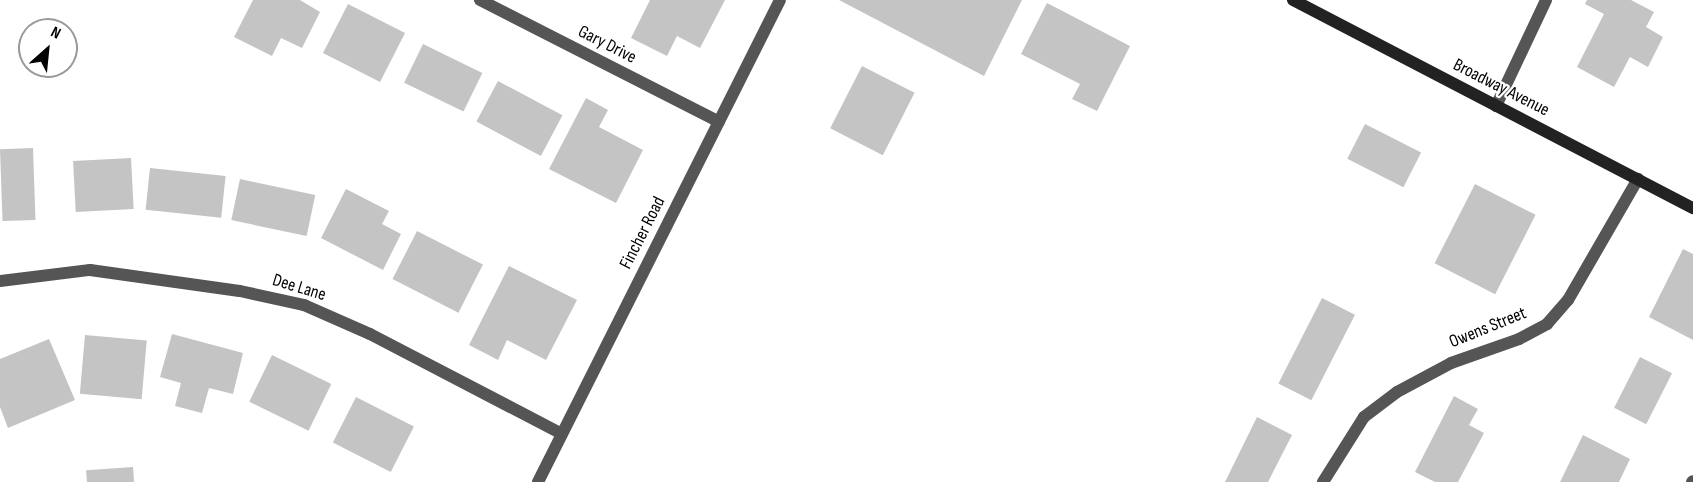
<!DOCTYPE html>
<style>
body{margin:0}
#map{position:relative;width:1693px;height:482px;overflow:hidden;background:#fff;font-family:"Sofia Sans Condensed",sans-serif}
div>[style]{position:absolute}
.building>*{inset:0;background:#c4c4c4;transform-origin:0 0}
.minor>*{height:12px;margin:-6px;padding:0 6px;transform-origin:6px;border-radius:6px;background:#555}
.tertiary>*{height:12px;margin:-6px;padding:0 6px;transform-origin:6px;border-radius:6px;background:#555}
.secondary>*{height:12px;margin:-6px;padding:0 6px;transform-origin:6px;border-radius:6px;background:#222}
span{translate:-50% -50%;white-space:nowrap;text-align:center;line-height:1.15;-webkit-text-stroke:4.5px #fff;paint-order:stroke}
.street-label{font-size:18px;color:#000}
.north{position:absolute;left:18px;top:18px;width:60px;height:60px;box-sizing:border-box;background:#fff;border:2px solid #999;border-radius:50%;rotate:27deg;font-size:16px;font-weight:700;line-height:24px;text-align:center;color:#000}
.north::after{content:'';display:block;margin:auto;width:21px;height:27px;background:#000;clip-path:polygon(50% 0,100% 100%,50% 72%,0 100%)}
</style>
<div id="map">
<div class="building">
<div style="clip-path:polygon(253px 0,300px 0,320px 12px,302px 48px,281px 38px,272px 56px,234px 37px)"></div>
<div style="clip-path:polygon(650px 0,725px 0,700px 48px,677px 36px,667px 56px,631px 38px)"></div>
<div style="clip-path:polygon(839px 0,1022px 0,984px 76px)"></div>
<div style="clip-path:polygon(1587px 0,1631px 0,1654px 12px,1646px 27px,1663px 37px,1648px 67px,1630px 57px,1614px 87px,1577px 67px,1604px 14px,1585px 4px)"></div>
<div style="clip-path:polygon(1047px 3px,1130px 46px,1097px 111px,1072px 99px,1080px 84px,1021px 54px)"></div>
<div style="left:348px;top:4px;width:64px;height:55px;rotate:27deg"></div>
<div style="left:423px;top:44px;width:66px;height:43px;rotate:26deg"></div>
<div style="left:862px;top:66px;width:59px;height:70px;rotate:27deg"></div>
<div style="left:498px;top:81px;width:73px;height:46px;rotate:28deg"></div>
<div style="clip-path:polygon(586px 98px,608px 110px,599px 127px,643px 150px,616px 203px,549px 169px)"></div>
<div style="left:1365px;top:124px;width:63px;height:39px;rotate:27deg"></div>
<div style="left:33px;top:148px;width:72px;height:33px;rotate:88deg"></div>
<div style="left:131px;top:158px;width:51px;height:58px;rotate:87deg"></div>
<div style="left:150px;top:168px;width:76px;height:42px;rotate:6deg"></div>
<div style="left:240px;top:179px;width:77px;height:42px;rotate:12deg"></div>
<div style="left:1475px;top:184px;width:68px;height:89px;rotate:27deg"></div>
<div style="clip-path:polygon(346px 189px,389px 211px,382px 224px,401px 234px,383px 270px,321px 238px)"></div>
<div style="left:417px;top:231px;width:74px;height:54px;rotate:27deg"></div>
<div style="clip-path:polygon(1683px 249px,1693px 254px,1693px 340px,1649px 317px)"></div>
<div style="clip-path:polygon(509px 266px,577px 300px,546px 360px,507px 340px,498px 360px,469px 345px)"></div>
<div style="left:1322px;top:298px;width:37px;height:96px;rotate:27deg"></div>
<div style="clip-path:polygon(172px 334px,243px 353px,233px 394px,209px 388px,202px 413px,175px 406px,181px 383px,160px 377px)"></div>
<div style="left:85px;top:335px;width:62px;height:59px;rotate:5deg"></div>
<div style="clip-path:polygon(49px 339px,75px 400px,8px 428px,0 407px,0 359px)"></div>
<div style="left:272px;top:355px;width:66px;height:52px;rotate:26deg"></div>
<div style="left:1640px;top:357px;width:36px;height:57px;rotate:27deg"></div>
<div style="clip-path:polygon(1454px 396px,1478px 409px,1469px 425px,1484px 433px,1458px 482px,1435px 482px,1415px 472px)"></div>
<div style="left:356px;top:397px;width:65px;height:51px;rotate:27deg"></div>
<div style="clip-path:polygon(1257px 417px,1292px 435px,1268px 482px,1225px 482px)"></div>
<div style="clip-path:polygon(1583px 435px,1630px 459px,1619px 482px,1560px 482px)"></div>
<div style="left:133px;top:467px;width:15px;height:47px;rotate:86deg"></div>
</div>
<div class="minor">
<div style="left:480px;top:0;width:268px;rotate:27deg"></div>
<div style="left:1496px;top:106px;width:117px;rotate:-64.7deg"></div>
<div style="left:0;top:281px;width:91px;rotate:-7deg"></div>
<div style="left:90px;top:270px;width:151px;rotate:8deg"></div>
<div style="left:240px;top:291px;width:66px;rotate:12.3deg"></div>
<div style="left:304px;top:305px;width:72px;rotate:23.7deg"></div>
<div style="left:370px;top:334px;width:216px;rotate:27.5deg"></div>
<div style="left:1323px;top:482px;width:77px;rotate:-57.8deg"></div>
<div style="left:1364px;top:417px;width:41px;rotate:-37.1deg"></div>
<div style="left:1397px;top:392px;width:61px;rotate:-28.2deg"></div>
<div style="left:1451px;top:363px;width:72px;rotate:-19.4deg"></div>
<div style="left:1519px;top:339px;width:32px;rotate:-28deg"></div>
<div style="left:1547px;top:324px;width:32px;rotate:-49deg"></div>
<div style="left:1568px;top:300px;width:140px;rotate:-60deg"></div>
<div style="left:1692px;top:482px;width:1px;rotate:-45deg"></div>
</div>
<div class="tertiary">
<div style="left:538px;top:482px;width:539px;rotate:-63.34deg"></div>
</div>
<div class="secondary">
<div style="left:1293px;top:0;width:451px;rotate:27.5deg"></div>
</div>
<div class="street-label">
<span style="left:607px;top:45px;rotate:27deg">Gary Drive</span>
<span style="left:1501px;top:88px;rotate:27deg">Broadway Avenue</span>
<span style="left:643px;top:233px;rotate:-63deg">Fincher Road</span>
<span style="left:299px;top:288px;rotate:17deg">Dee Lane</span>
<span style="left:1488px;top:328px;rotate:-22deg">Owens Street</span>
</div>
<div class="north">N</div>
</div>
